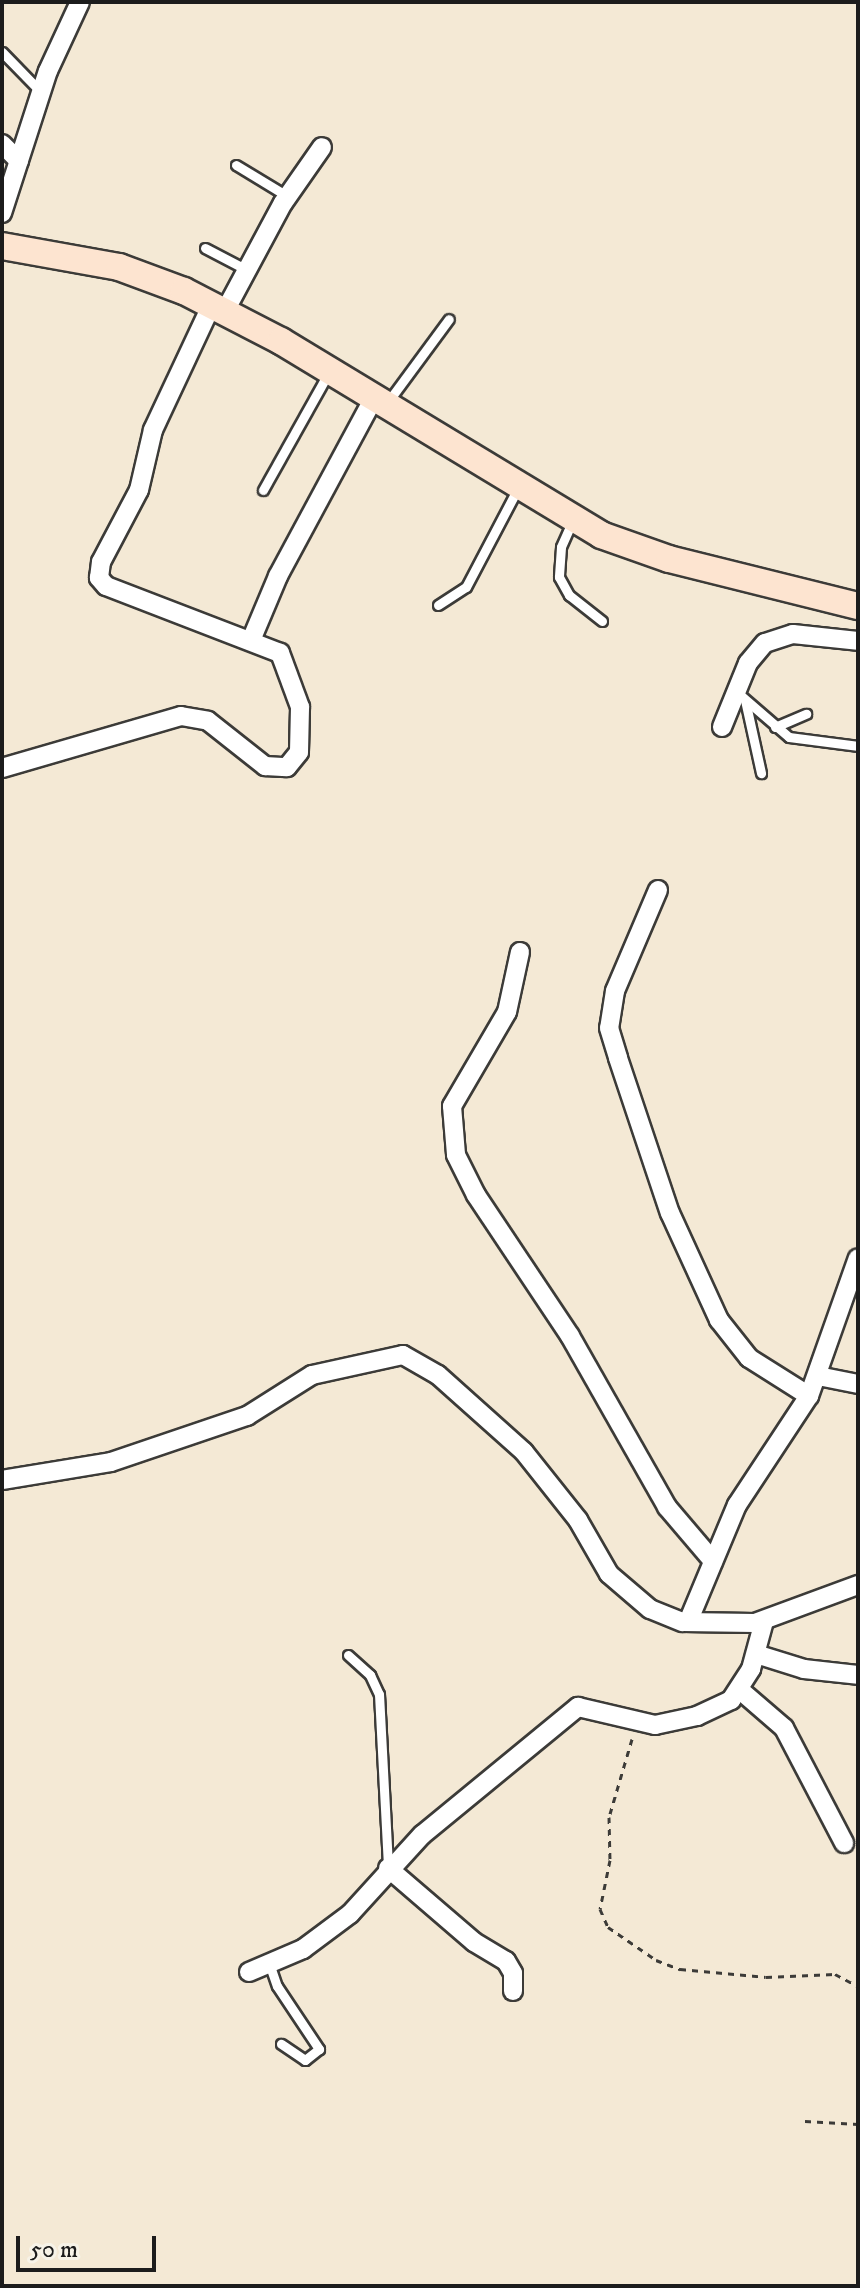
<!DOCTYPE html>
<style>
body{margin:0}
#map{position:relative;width:860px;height:2288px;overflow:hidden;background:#f4e9d5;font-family:"IM FELL DW Pica",serif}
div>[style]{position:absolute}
.path>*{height:3px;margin-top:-1.5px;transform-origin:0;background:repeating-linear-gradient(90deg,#3c3b38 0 6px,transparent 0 12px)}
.roads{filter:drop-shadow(2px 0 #3c3b38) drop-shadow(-2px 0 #3c3b38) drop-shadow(0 2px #3c3b38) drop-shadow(0 -2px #3c3b38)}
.lane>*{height:9px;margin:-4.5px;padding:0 4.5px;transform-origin:4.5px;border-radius:4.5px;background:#fff}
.street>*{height:18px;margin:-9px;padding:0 9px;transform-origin:9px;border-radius:9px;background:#fff}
.secondary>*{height:26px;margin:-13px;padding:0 13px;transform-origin:13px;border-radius:13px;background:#fde4d0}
span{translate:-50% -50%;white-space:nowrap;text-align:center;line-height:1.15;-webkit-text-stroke:7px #f7f3e8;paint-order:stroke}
.frame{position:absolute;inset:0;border:4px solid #1c1c1c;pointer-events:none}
.scale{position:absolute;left:16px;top:2236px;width:140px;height:36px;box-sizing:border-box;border:4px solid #1c1c1c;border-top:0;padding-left:10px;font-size:24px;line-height:28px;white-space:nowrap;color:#1c1c1c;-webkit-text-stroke:6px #f7f3e8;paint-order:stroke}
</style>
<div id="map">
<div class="path">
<div style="left:632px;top:1739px;width:81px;rotate:106.4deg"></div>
<div style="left:609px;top:1817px;width:43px;rotate:88.7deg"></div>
<div style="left:610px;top:1860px;width:50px;rotate:101.5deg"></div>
<div style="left:600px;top:1909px;width:20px;rotate:66deg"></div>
<div style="left:608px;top:1927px;width:58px;rotate:34.5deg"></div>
<div style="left:656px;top:1960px;width:26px;rotate:21deg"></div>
<div style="left:680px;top:1969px;width:86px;rotate:5.3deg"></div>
<div style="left:766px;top:1977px;width:69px;rotate:-2.5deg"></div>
<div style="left:835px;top:1974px;width:26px;rotate:28deg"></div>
<div style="left:805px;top:2121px;width:53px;rotate:3.2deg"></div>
</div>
<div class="roads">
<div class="lane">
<div style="left:2px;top:52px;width:56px;rotate:45.7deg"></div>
<div style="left:236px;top:165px;width:60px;rotate:31.3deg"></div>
<div style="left:205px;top:248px;width:47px;rotate:27.6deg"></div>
<div style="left:387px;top:403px;width:104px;rotate:-53.6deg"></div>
<div style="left:263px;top:490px;width:135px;rotate:-60.8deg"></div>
<div style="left:572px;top:522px;width:27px;rotate:114deg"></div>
<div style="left:561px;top:547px;width:30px;rotate:94deg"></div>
<div style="left:559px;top:577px;width:21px;rotate:61deg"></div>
<div style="left:569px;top:595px;width:42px;rotate:38.2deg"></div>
<div style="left:438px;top:605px;width:33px;rotate:-33deg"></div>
<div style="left:466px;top:587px;width:114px;rotate:-62.3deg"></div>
<div style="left:739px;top:694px;width:66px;rotate:40.7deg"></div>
<div style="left:789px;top:737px;width:70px;rotate:7.4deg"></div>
<div style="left:745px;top:700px;width:75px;rotate:77.6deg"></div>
<div style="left:775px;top:727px;width:34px;rotate:-23deg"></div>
<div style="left:348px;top:1655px;width:30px;rotate:42deg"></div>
<div style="left:370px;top:1675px;width:21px;rotate:65deg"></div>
<div style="left:379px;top:1694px;width:174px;rotate:87deg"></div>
<div style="left:270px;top:1966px;width:21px;rotate:71deg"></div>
<div style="left:277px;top:1986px;width:76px;rotate:56.3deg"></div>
<div style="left:319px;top:2049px;width:18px;rotate:142deg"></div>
<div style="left:305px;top:2060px;width:29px;rotate:-146deg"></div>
</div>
<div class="street">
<div style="left:2px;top:144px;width:24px;rotate:45deg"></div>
<div style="left:2px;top:213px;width:149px;rotate:-72.1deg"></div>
<div style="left:48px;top:71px;width:76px;rotate:-65.1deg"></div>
<div style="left:225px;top:311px;width:123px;rotate:-61.8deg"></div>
<div style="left:283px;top:203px;width:68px;rotate:-55.1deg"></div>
<div style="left:252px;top:638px;width:67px;rotate:-67.2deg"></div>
<div style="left:278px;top:576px;width:204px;rotate:-61.7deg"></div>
<div style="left:722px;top:727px;width:69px;rotate:-67.9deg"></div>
<div style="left:748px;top:663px;width:26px;rotate:-50deg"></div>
<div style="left:765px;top:643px;width:29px;rotate:-18deg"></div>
<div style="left:793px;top:634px;width:65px;rotate:6.1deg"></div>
<div style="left:2px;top:768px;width:186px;rotate:-16.2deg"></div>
<div style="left:181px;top:716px;width:27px;rotate:10deg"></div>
<div style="left:208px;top:721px;width:73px;rotate:38.3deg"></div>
<div style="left:265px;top:766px;width:22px;rotate:3deg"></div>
<div style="left:287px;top:767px;width:19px;rotate:-51deg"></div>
<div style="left:299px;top:752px;width:45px;rotate:-88.7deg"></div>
<div style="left:300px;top:707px;width:58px;rotate:-110.3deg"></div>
<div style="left:280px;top:653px;width:186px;rotate:-158.9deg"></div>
<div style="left:106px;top:586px;width:11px;rotate:-131deg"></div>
<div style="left:99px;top:578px;width:16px;rotate:-83deg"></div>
<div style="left:101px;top:562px;width:81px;rotate:-62.2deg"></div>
<div style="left:139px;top:490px;width:62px;rotate:-76.9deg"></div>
<div style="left:153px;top:430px;width:139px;rotate:-64.9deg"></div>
<div style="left:658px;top:890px;width:110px;rotate:113.1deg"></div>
<div style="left:615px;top:991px;width:37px;rotate:99deg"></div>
<div style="left:609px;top:1028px;width:31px;rotate:73deg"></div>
<div style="left:618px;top:1058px;width:163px;rotate:71.5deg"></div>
<div style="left:670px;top:1213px;width:118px;rotate:65.4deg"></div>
<div style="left:719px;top:1320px;width:48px;rotate:51.7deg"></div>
<div style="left:749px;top:1358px;width:71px;rotate:32.3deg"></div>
<div style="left:520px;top:952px;width:61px;rotate:102.2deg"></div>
<div style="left:507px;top:1012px;width:109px;rotate:120.3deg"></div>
<div style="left:452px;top:1106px;width:49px;rotate:85.3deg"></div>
<div style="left:456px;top:1155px;width:45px;rotate:63.4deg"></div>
<div style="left:476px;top:1195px;width:169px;rotate:56.3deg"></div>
<div style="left:570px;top:1336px;width:197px;rotate:60.4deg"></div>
<div style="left:667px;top:1507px;width:71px;rotate:49.6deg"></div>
<div style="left:818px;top:1376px;width:41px;rotate:11.3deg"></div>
<div style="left:2px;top:1480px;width:110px;rotate:-9.4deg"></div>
<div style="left:111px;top:1462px;width:144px;rotate:-18.7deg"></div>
<div style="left:247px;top:1416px;width:77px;rotate:-32.2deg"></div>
<div style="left:312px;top:1375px;width:93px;rotate:-12.4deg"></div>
<div style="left:403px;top:1355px;width:40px;rotate:29.7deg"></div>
<div style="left:438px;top:1375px;width:115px;rotate:41.8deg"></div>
<div style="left:524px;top:1452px;width:87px;rotate:51.5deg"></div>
<div style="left:578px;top:1520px;width:62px;rotate:60.1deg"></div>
<div style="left:609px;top:1574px;width:54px;rotate:40.5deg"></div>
<div style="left:650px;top:1609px;width:35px;rotate:22deg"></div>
<div style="left:683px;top:1622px;width:72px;rotate:0.8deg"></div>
<div style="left:755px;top:1623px;width:110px;rotate:-20.3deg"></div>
<div style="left:688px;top:1622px;width:127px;rotate:-67.3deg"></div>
<div style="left:737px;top:1505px;width:131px;rotate:-56.6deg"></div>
<div style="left:809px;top:1396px;width:146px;rotate:-70.5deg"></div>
<div style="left:756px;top:1654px;width:50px;rotate:17.4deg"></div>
<div style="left:804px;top:1669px;width:54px;rotate:6.3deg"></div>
<div style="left:740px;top:1690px;width:58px;rotate:40.8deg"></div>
<div style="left:784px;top:1728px;width:130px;rotate:62.4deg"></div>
<div style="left:388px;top:1868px;width:113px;rotate:40.7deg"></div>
<div style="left:474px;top:1942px;width:37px;rotate:31deg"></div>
<div style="left:506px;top:1961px;width:14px;rotate:60deg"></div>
<div style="left:513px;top:1973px;width:18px;rotate:90deg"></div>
<div style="left:249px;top:1972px;width:59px;rotate:-23.1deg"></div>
<div style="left:303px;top:1949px;width:59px;rotate:-36.7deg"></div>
<div style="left:350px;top:1914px;width:107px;rotate:-47.7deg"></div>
<div style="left:422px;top:1835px;width:202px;rotate:-39.4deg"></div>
<div style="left:578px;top:1707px;width:79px;rotate:13.2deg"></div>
<div style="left:655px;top:1725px;width:43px;rotate:-12.1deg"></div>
<div style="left:697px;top:1716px;width:38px;rotate:-25deg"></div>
<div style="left:731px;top:1700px;width:37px;rotate:-57deg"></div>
<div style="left:751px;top:1669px;width:50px;rotate:-74.8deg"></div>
</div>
<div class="secondary">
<div style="left:2px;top:246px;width:119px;rotate:10.2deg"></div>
<div style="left:119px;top:267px;width:69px;rotate:20.3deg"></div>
<div style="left:184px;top:291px;width:109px;rotate:27.3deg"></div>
<div style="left:281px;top:341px;width:374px;rotate:31.2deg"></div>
<div style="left:601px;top:535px;width:72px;rotate:19.4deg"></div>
<div style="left:669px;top:559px;width:195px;rotate:14deg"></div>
</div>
</div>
<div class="frame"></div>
<div class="scale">50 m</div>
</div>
